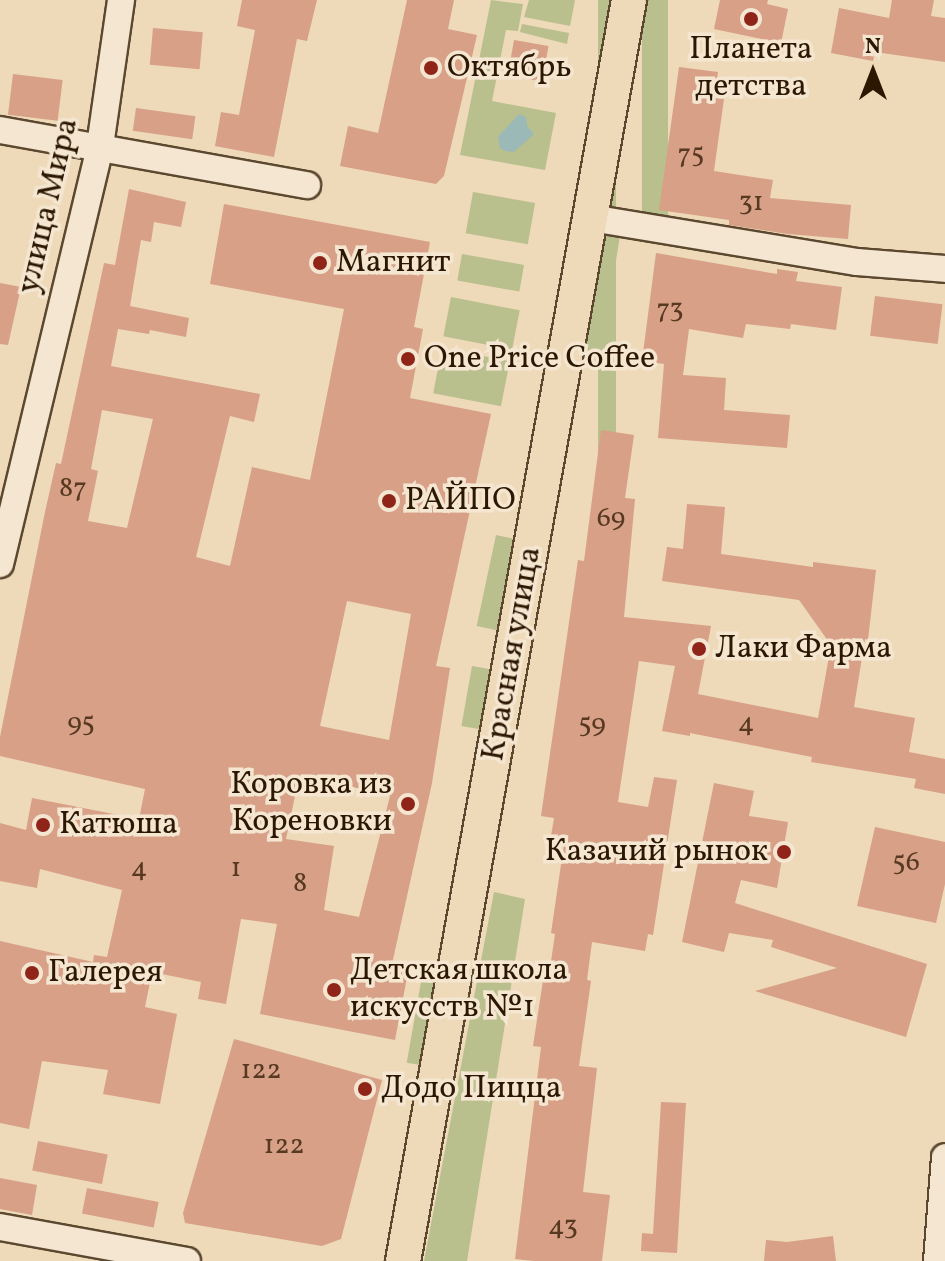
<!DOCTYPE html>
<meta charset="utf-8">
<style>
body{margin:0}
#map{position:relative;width:945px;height:1261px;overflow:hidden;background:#eed9b8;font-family:Vollkorn,serif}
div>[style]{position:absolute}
.green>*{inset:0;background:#babf8e;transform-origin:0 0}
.water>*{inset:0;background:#9bb9b6}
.building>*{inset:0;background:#d7a087;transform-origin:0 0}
.roads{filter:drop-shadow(2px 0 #5c482f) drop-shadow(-2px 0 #5c482f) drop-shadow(0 2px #5c482f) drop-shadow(0 -2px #5c482f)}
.minor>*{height:26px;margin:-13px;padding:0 13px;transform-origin:13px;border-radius:13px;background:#f4e6d1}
.major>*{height:34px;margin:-17px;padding:0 17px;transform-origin:17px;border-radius:17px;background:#eed9b8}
.dots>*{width:22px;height:22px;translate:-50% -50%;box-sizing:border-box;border:4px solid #f4e6d1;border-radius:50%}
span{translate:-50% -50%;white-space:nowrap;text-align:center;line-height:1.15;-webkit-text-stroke:7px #f4e6d1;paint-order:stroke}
.number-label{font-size:28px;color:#573922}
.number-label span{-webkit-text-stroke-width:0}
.poi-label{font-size:32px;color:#2c1701}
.left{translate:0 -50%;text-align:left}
.right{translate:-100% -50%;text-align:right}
.street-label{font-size:32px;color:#2c1701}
.north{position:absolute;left:833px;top:32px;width:80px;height:80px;-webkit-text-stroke:6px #f4e6d1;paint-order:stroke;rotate:0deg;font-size:22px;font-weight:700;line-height:32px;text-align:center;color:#2c1701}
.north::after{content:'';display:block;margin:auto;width:28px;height:36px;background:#2c1701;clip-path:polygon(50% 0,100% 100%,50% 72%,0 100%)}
</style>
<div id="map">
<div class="green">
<div style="clip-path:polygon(491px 0,523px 4px,518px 31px,506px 30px,492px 101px,556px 113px,545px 170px,460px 155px)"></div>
<div style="clip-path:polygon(529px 0,575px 0,570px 26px,524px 17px)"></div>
<div style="left:598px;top:0;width:18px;height:485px"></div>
<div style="left:642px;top:0;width:26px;height:215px"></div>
<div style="clip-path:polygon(522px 24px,569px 33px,567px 44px,520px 32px)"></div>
<div style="left:473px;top:192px;width:63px;height:42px;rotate:10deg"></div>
<div style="left:602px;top:234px;width:18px;height:132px;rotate:9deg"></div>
<div style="left:462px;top:254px;width:63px;height:27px;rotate:10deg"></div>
<div style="left:451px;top:297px;width:70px;height:40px;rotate:11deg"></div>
<div style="left:442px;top:348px;width:69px;height:46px;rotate:11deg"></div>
<div style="left:496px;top:535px;width:24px;height:93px;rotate:12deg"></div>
<div style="left:472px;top:666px;width:23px;height:61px;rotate:10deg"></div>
<div style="clip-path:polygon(494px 892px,525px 899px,467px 1261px,424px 1261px)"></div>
<div style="left:422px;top:976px;width:17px;height:88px;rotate:10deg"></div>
</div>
<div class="water">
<div style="clip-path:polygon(519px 114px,526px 117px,527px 126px,534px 134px,514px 152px,505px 151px,500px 148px,498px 137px)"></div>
</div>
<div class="building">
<div style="clip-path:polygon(242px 0,317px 0,307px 41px,297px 39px,274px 157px,215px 146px,221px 112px,239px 115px,255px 30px,237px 26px)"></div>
<div style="clip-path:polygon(407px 0,454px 0,448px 29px,477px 35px,444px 176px,436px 184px,340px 166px,348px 126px,378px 133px)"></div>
<div style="clip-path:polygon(720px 0,768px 0,767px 4px,788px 9px,781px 43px,714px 29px)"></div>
<div style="clip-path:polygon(892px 0,934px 0,931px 16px,945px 18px,945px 62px,875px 52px,873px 61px,831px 53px,839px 8px,889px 18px)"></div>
<div style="left:153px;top:28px;width:50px;height:37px;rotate:5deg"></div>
<div style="left:514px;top:40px;width:35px;height:36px;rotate:10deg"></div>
<div style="clip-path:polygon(679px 67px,718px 72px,714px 98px,724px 99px,714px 171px,773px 180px,770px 198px,851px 205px,848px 239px,788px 234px,729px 225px,729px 220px,659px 210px)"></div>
<div style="left:13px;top:74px;width:50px;height:41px;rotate:7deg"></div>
<div style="left:136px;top:108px;width:60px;height:23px;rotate:8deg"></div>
<div style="clip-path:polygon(evenodd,129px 189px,186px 202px,181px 227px,154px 222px,151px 242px,141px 240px,130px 306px,189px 318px,186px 337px,150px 330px,149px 334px,118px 329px,111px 366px,260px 394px,254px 422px,230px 416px,196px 557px,230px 566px,252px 467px,310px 480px,344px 309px,210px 284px,224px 204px,430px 242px,414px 327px,423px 329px,410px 398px,491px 414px,436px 666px,450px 668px,432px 783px,392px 964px,409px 967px,395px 1040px,260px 1014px,277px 924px,241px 919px,226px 1004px,198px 999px,201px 982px,152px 972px,145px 1007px,177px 1014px,160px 1104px,103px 1094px,108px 1070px,42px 1061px,29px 1129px,0 1123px,0 941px,93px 962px,94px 955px,107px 957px,122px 890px,40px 869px,37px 888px,0 881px,0 823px,26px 830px,32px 798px,139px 819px,145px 789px,0 756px,0 737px,45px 512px,56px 463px,61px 464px,104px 263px,115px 265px,129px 189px,102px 410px,153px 419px,127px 528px,88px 521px,98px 471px,91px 469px,102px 410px,129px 189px,347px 601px,411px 614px,389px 740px,320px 726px,347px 601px,129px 189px,303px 775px,390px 796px,359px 917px,324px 910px,334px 846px,286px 839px,299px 777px,303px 775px)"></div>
<div style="clip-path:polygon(656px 253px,777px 274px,777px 269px,798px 272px,796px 281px,842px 287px,836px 330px,791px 324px,790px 329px,746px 324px,743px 338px,689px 329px,683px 375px,726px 378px,724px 410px,790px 415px,787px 448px,658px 438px,664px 364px,642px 361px)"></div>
<div style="clip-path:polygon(0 283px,21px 287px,8px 345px,0 344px)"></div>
<div style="left:875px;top:296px;width:68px;height:40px;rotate:7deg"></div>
<div style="clip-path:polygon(601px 430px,634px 435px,625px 498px,635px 499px,624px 617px,711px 626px,698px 694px,818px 718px,831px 645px,799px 600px,662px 581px,667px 547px,683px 549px,687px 504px,725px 507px,721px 554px,813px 567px,813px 562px,876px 570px,868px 640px,865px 639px,854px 707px,915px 718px,909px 752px,945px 759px,945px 794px,914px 788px,916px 779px,811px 762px,812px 757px,690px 733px,690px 736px,662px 731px,675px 666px,639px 661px,618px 802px,648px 807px,654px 777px,677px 780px,653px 935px,648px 934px,645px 951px,592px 942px,587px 980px,591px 981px,579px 1066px,597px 1068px,583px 1192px,610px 1195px,602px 1261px,534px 1261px,515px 1259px,541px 1047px,533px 1046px,544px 974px,549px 975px,555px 934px,551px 933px,564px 844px,550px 842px,554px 818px,541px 816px,578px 560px,584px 561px)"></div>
<div style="clip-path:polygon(714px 783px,754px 791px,749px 816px,788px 822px,777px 888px,741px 880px,735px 903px,927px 964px,906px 1037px,755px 991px,837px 968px,771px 947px,773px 940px,729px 933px,724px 952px,682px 942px)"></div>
<div style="clip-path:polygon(875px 827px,945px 842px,945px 884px,936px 923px,857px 906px)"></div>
<div style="clip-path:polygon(234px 1039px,382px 1080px,341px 1239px,322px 1246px,185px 1223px,183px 1213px)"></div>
<div style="clip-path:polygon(661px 1102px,686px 1103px,677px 1253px,641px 1251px,642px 1233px,653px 1234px)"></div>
<div style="left:38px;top:1141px;width:71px;height:30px;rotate:11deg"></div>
<div style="clip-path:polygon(0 1178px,37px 1185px,32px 1215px,0 1209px)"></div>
<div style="left:87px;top:1188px;width:73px;height:26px;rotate:11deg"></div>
<div style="clip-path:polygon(833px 1236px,836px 1261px,764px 1261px,766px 1240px,787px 1242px)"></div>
</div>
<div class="roads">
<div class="minor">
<div style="left:0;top:130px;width:312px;rotate:10.2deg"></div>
<div style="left:591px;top:218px;width:270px;rotate:9.4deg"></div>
<div style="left:857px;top:262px;width:88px;rotate:4.5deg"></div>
<div style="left:0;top:564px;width:430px;rotate:-76.5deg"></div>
<div style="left:100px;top:146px;width:148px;rotate:-81.8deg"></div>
<div style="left:0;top:1227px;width:190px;rotate:10.3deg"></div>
<div style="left:937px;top:1261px;width:104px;rotate:-85.6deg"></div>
</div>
<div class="major">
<div style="left:403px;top:1261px;width:1281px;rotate:-79.84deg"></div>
</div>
</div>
<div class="dots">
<div style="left:751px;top:19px;background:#8f2418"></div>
<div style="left:431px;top:68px;background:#8f2418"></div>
<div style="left:320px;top:263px;background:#8f2418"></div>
<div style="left:408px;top:359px;background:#8f2418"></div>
<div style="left:389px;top:501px;background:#8f2418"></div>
<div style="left:699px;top:649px;background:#8f2418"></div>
<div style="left:408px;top:804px;background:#8f2418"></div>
<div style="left:43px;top:825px;background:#8f2418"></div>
<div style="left:784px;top:852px;background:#8f2418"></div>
<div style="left:32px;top:973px;background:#8f2418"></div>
<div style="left:334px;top:990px;background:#8f2418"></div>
<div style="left:365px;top:1089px;background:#8f2418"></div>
</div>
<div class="number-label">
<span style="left:691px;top:155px">75</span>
<span style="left:751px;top:203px">31</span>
<span style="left:670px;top:310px">73</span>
<span style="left:73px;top:489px">87</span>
<span style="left:611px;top:519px">69</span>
<span style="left:81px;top:724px">95</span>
<span style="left:746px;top:724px">4</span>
<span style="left:592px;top:725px">59</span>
<span style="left:906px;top:863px">56</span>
<span style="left:139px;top:869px">4</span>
<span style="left:236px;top:869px">1</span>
<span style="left:300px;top:884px">8</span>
<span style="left:261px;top:1071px">122</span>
<span style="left:284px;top:1146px">122</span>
<span style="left:563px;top:1227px">43</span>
</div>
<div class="poi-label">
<span style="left:751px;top:69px">Планета<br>детства</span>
<span class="left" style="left:447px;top:68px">Октябрь</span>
<span class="left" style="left:336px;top:263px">Магнит</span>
<span class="left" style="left:424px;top:359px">One Price Coffee</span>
<span class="left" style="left:405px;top:501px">РАЙПО</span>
<span class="left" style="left:715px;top:649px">Лаки Фарма</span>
<span class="right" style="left:392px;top:804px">Коровка из<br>Кореновки</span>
<span class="left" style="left:59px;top:825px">Катюша</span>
<span class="right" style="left:768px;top:852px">Казачий рынок</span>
<span class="left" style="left:350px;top:990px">Детская школа<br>искусств №1</span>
<span class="left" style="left:48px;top:973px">Галерея</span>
<span class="left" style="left:381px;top:1089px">Додо Пицца</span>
</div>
<div class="street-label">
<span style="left:49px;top:206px;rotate:-77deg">улица Мира</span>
<span style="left:513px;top:654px;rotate:-80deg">Красная улица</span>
</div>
<div class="north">N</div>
</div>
